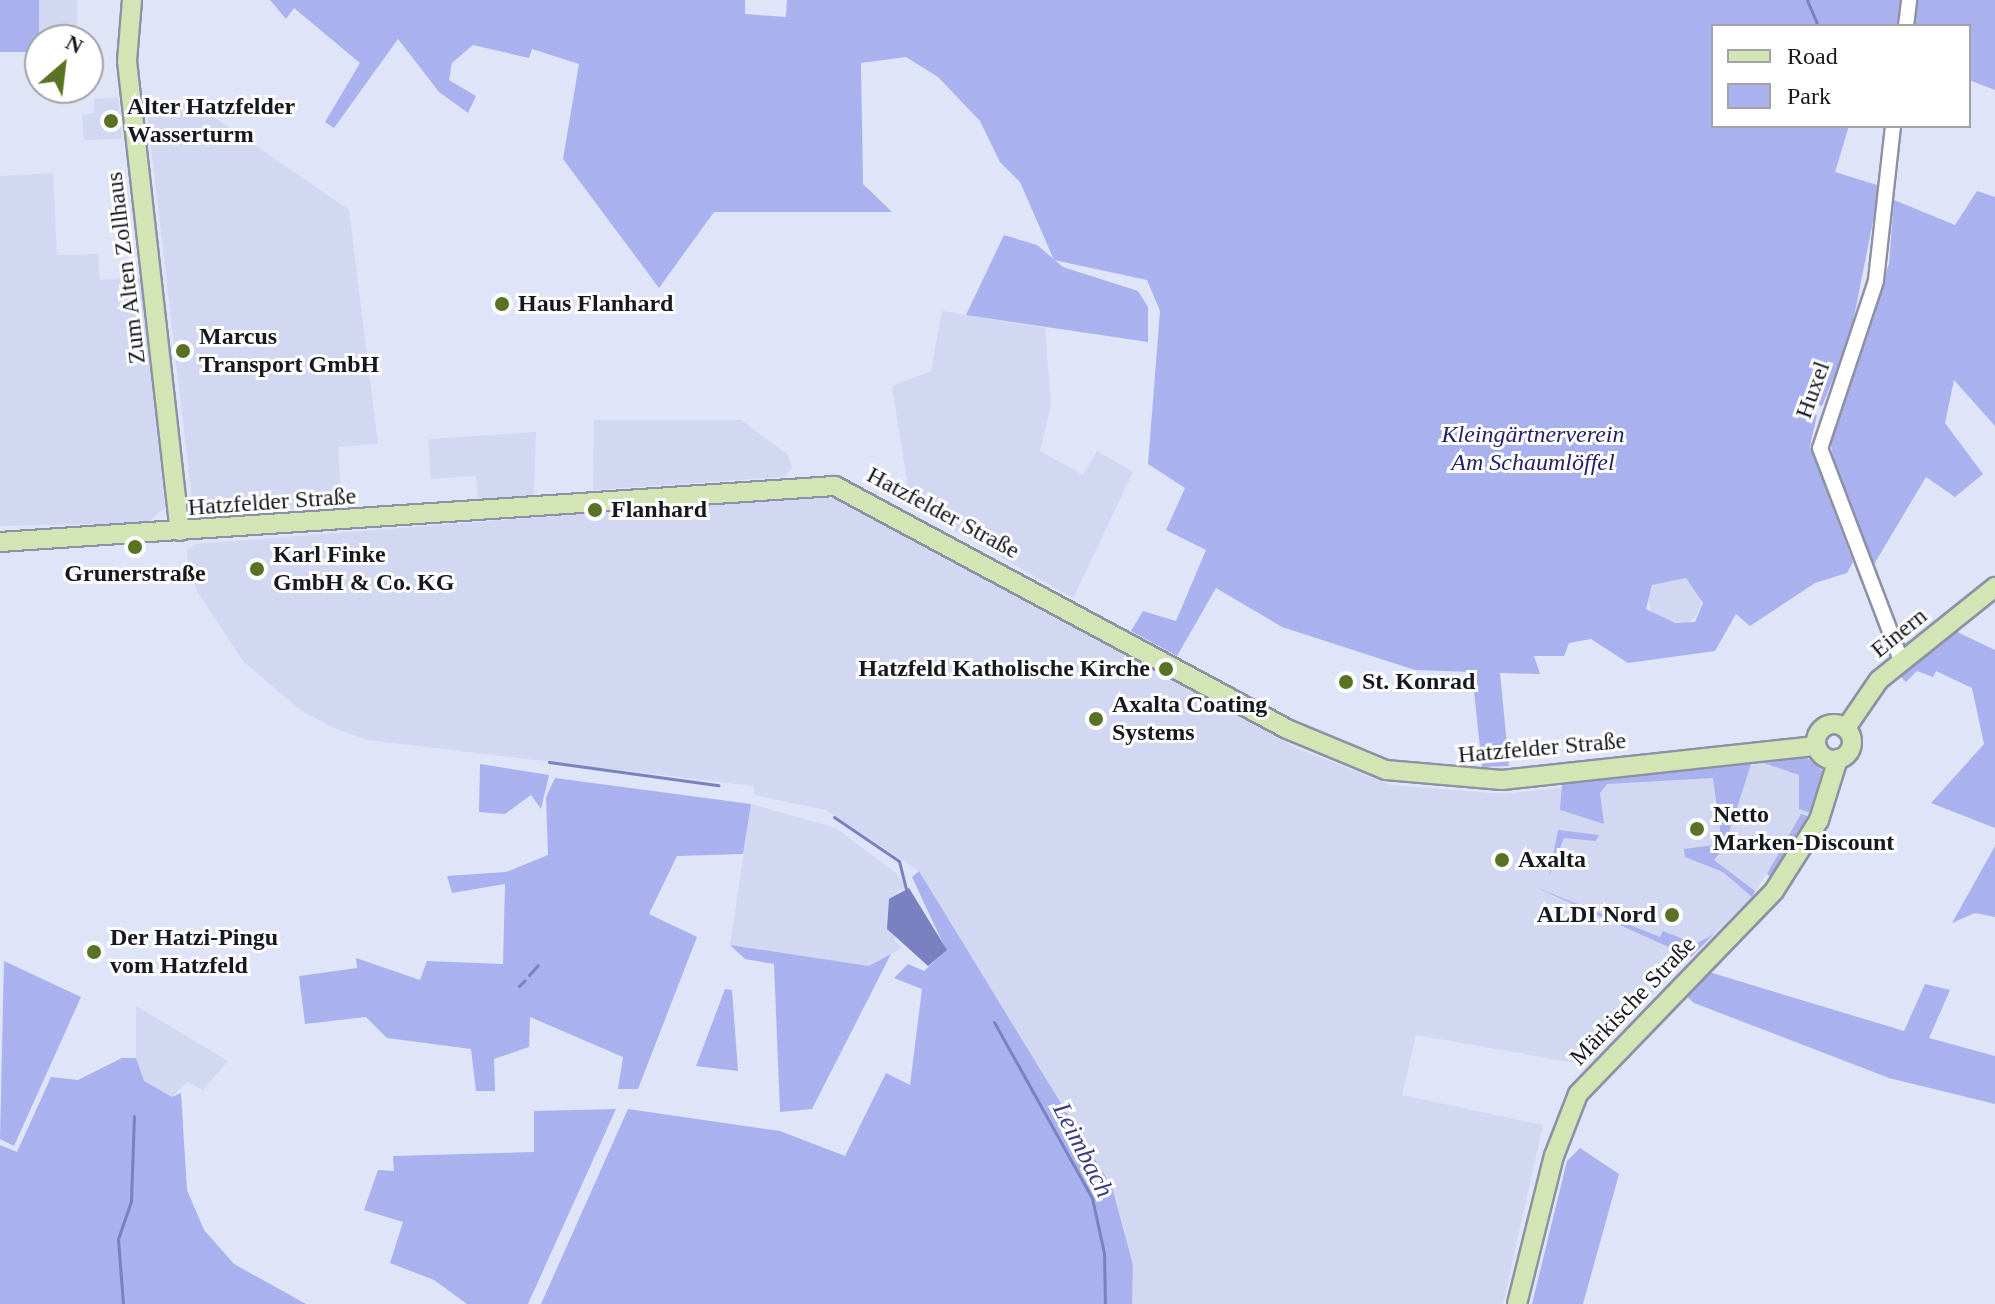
<!DOCTYPE html>
<meta charset="utf-8">
<style>
body{margin:0}
#map{position:relative;width:1995px;height:1304px;overflow:hidden;background:#e0e4f8;font-family:"Times New Roman",serif}
div>[style]{position:absolute}
.built>*{inset:0;background:#d2d7f2;transform-origin:0 0}
.round{border-radius:50%}
.green>*{inset:0;background:#a9b2ee;transform-origin:0 0}
.water>*{inset:0;background:#7981c1}
.stream>*{height:3px;margin:-1.5px;padding:0 1.5px;transform-origin:1.5px;border-radius:1.5px;background:#7981c1}
.roads{filter:drop-shadow(2px 0 #8e91a3) drop-shadow(-2px 0 #8e91a3) drop-shadow(0 2px #8e91a3) drop-shadow(0 -2px #8e91a3)}
.minor>*{height:14px;margin:-7px;padding:0 7px;transform-origin:7px;border-radius:7px;background:#fff}
.major>*{height:18px;margin:-9px;padding:0 9px;transform-origin:9px;border-radius:9px;background:#d3e4b5}
.major>.ring{margin:-9px;padding:0;box-sizing:content-box;background:none;border:18px solid #d3e4b5;border-radius:50%}
.dots>*{width:22px;height:22px;translate:-50% -50%;box-sizing:border-box;border:4px solid #fff;border-radius:50%}
span{translate:-50% -50%;white-space:nowrap;text-align:center;line-height:1.15;-webkit-text-stroke:6px #fff;paint-order:stroke}
.poi-label{font-size:24px;color:#181920;font-weight:700}
.left{translate:0 -50%;text-align:left}
.right{translate:-100% -50%;text-align:right}
.street-label{font-size:24px;color:#181920}
.park-label{font-size:24px;color:#24216c;font-style:italic}
.water-label{font-size:26px;color:#3a3c89;font-style:italic}
.legend{position:absolute;left:1711px;top:24px;width:260px;height:104px;box-sizing:border-box;background:#fff;border:2px solid #a3a3a6;margin:0;padding:10px 14px;list-style:none;font-size:24px;color:#181920}
.legend li{display:flex;align-items:center;gap:16px;height:40px}
.legend b{width:40px;border:2px solid #a3a3a6}
.north{position:absolute;left:24px;top:24px;width:80px;height:80px;box-sizing:border-box;background:#fff;border:2px solid #a3a3a6;border-radius:50%;rotate:28deg;font-size:22px;font-weight:700;line-height:32px;text-align:center;color:#181920}
.north::after{content:'';display:block;margin:auto;width:28px;height:36px;background:#5a7224;clip-path:polygon(50% 0,100% 100%,50% 72%,0 100%)}
</style>
<div id="map">
<div class="built">
<div style="left:39px;top:0;width:38px;height:40px"></div>
<div style="clip-path:polygon(118px 97px,122px 139px,84px 140px,82px 115px,94px 113px,94px 99px)"></div>
<div style="clip-path:polygon(146px 104px,195px 104px,349px 210px,378px 444px,338px 447px,342px 505px,194px 516px)"></div>
<div style="clip-path:polygon(53px 173px,57px 255px,98px 254px,100px 280px,142px 277px,165px 508px,147px 523px,0 526px,0 176px)"></div>
<div style="clip-path:polygon(942px 311px,1045px 328px,1051px 406px,1040px 451px,1083px 475px,1097px 451px,1133px 472px,1073px 598px,911px 506px,892px 386px,931px 371px)"></div>
<div style="clip-path:polygon(594px 420px,741px 420px,788px 455px,792px 469px,784px 477px,593px 490px)"></div>
<div style="clip-path:polygon(536px 432px,534px 495px,478px 500px,476px 476px,431px 479px,428px 439px)"></div>
<div style="clip-path:polygon(784px 498px,830px 498px,870px 512px,1296px 748px,1391px 785px,1505px 794px,1806px 757px,1822px 767px,1806px 825px,1771px 877px,1766px 874px,1752px 897px,1581px 1064px,1416px 1035px,1402px 1095px,1543px 1125px,1503px 1304px,1132px 1304px,1133px 1265px,1112px 1187px,919px 871px,826px 810px,754px 795px,754px 786px,368px 740px,334px 728px,300px 710px,243px 661px,197px 591px,188px 562px,187px 549px,196px 544px)"></div>
<div class="round" style="left:1649px;top:574px;width:52px;height:52px"></div>
<div style="clip-path:polygon(751px 804px,836px 828px,897px 874px,907px 887px,898px 891px,894px 940px,902px 948px,869px 966px,730px 945px)"></div>
<div style="clip-path:polygon(136px 1006px,228px 1061px,203px 1090px,187px 1082px,172px 1097px,144px 1081px,136px 1071px)"></div>
</div>
<div class="green">
<div style="left:0;top:0;width:39px;height:52px"></div>
<div style="clip-path:polygon(evenodd,270px 0,745px 0,745px 14px,786px 17px,787px 0,1900px 0,1897px 26px,1713px 26px,1713px 126px,1849px 126px,1835px 172px,1880px 186px,1850px 337px,1822px 406px,1807px 401px,1810px 414px,1817px 415px,1810px 446px,1853px 562px,1847px 573px,1815px 583px,1750px 626px,1736px 614px,1715px 651px,1628px 663px,1591px 639px,1569px 643px,1564px 656px,1534px 656px,1540px 674px,1500px 673px,1509px 766px,1482px 767px,1472px 672px,1415px 670px,1282px 627px,1216px 588px,1177px 656px,1131px 631px,1143px 611px,1176px 621px,1206px 550px,1166px 530px,1185px 488px,1148px 464px,1160px 311px,1147px 280px,1054px 260px,1020px 182px,1000px 162px,980px 121px,938px 77px,906px 57px,861px 63px,863px 184px,892px 212px,714px 212px,659px 288px,563px 159px,579px 64px,532px 49px,529px 58px,473px 45px,452px 63px,449px 80px,476px 96px,468px 113px,439px 92px,398px 39px,334px 128px,325px 122px,360px 63px,294px 8px,286px 19px,270px 0,1686px 578px,1703px 603px,1695px 622px,1675px 623px,1646px 609px,1652px 585px,1686px 578px)"></div>
<div style="clip-path:polygon(1916px 0,1995px 0,1995px 90px,1969px 80px,1969px 26px,1913px 26px)"></div>
<div style="clip-path:polygon(1977px 191px,1995px 197px,1995px 426px,1954px 380px,1945px 423px,1983px 474px,1955px 497px,1926px 477px,1870px 571px,1837px 482px,1829px 433px,1889px 264px,1894px 200px,1955px 225px)"></div>
<div style="clip-path:polygon(1004px 235px,1037px 245px,1063px 267px,1138px 291px,1148px 307px,1148px 342px,966px 315px)"></div>
<div style="clip-path:polygon(1955px 631px,1995px 650px,1995px 828px,1931px 803px,1984px 744px,1972px 688px,1936px 671px,1933px 677px,1917px 671px,1906px 682px,1900px 676px)"></div>
<div style="clip-path:polygon(1806px 757px,1824px 772px,1811px 813px,1799px 809px,1799px 775px,1764px 763px)"></div>
<div style="clip-path:polygon(480px 764px,549px 775px,541px 809px,531px 795px,505px 814px,479px 812px)"></div>
<div style="clip-path:polygon(1751px 764px,1724px 848px,1714px 860px,1755px 891px,1752px 897px,1723px 872px,1685px 857px,1684px 849px,1722px 844px,1713px 778px,1607px 784px,1600px 793px,1604px 824px,1560px 810px,1562px 784px)"></div>
<div style="clip-path:polygon(555px 778px,751px 804px,743px 854px,677px 856px,649px 914px,697px 937px,638px 1089px,618px 1089px,623px 1057px,530px 1017px,529px 1047px,494px 1059px,495px 1091px,476px 1091px,471px 1049px,387px 1038px,366px 1017px,305px 1024px,299px 976px,357px 968px,356px 958px,420px 980px,427px 961px,503px 964px,505px 884px,452px 893px,447px 876px,506px 872px,548px 855px,546px 797px)"></div>
<div style="clip-path:polygon(1801px 814px,1810px 817px,1806px 825px,1771px 877px,1767px 874px)"></div>
<div style="clip-path:polygon(1558px 830px,1599px 835px,1596px 841px,1564px 838px,1549px 876px)"></div>
<div style="clip-path:polygon(1995px 846px,1995px 917px,1975px 913px,1952px 923px)"></div>
<div style="clip-path:polygon(919px 871px,1112px 1187px,1133px 1265px,1132px 1304px,541px 1304px,628px 1109px,780px 1131px,845px 1156px,886px 1073px,910px 1085px,922px 989px,894px 978px,908px 964px,924px 971px,946px 950px,912px 877px)"></div>
<div style="clip-path:polygon(1535px 887px,1660px 937px,1663px 931px,1696px 944px,1714px 934px,1691px 957px)"></div>
<div style="clip-path:polygon(730px 945px,869px 966px,891px 954px,812px 1109px,780px 1112px,774px 964px,745px 959px)"></div>
<div style="clip-path:polygon(4px 961px,81px 997px,14px 1146px,0 1139px)"></div>
<div style="clip-path:polygon(1709px 972px,1904px 1031px,1925px 984px,1950px 990px,1929px 1038px,1995px 1056px,1995px 1104px,1889px 1078px,1694px 1003px,1686px 996px)"></div>
<div style="clip-path:polygon(725px 989px,732px 990px,738px 1071px,696px 1066px)"></div>
<div style="clip-path:polygon(122px 1058px,136px 1058px,144px 1081px,172px 1097px,181px 1093px,187px 1190px,204px 1230px,234px 1264px,306px 1304px,0 1304px,0 1145px,17px 1152px,51px 1077px,78px 1080px)"></div>
<div style="clip-path:polygon(616px 1109px,528px 1304px,467px 1304px,434px 1280px,390px 1263px,403px 1222px,364px 1210px,378px 1170px,394px 1171px,393px 1156px,534px 1152px,534px 1111px)"></div>
<div style="clip-path:polygon(1580px 1148px,1619px 1174px,1583px 1304px,1532px 1304px,1567px 1161px)"></div>
</div>
<div class="water">
<div style="clip-path:polygon(909px 888px,947px 950px,928px 966px,887px 929px,889px 899px)"></div>
</div>
<div class="stream">
<div style="left:1807px;top:0;width:28px;rotate:67deg"></div>
<div style="left:549px;top:762px;width:171px;rotate:7.8deg"></div>
<div style="left:834px;top:817px;width:78px;rotate:34.1deg"></div>
<div style="left:899px;top:861px;width:30px;rotate:76deg"></div>
<div style="left:529px;top:975px;width:13px;rotate:-48deg"></div>
<div style="left:519px;top:986px;width:8px;rotate:-45deg"></div>
<div style="left:994px;top:1022px;width:201px;rotate:60.9deg"></div>
<div style="left:1092px;top:1198px;width:56px;rotate:77.7deg"></div>
<div style="left:1104px;top:1253px;width:51px;rotate:88.9deg"></div>
<div style="left:123px;top:1304px;width:65px;rotate:-94.4deg"></div>
<div style="left:118px;top:1239px;width:40px;rotate:-71.1deg"></div>
<div style="left:131px;top:1201px;width:85px;rotate:-88deg"></div>
</div>
<div class="roads">
<div class="minor">
<div style="left:1906px;top:26px;width:26px;rotate:-83deg"></div>
<div style="left:1893px;top:126px;width:156px;rotate:96.3deg"></div>
<div style="left:1876px;top:281px;width:176px;rotate:108.5deg"></div>
<div style="left:1820px;top:448px;width:227px;rotate:69.1deg"></div>
</div>
<div class="major">
<div style="left:132px;top:0;width:61px;rotate:94.7deg"></div>
<div style="left:127px;top:61px;width:473px;rotate:83.6deg"></div>
<div style="left:0;top:542px;width:837px;rotate:-3.84deg"></div>
<div style="left:835px;top:486px;width:513px;rotate:28.26deg"></div>
<div style="left:1287px;top:729px;width:107px;rotate:22.5deg"></div>
<div style="left:1386px;top:770px;width:116px;rotate:4.9deg"></div>
<div style="left:1502px;top:780px;width:316px;rotate:-6.2deg"></div>
<div class="ring" style="left:1816px;top:724px;width:18px;height:18px"></div>
<div style="left:1846px;top:728px;width:58px;rotate:-55.5deg"></div>
<div style="left:1879px;top:680px;width:149px;rotate:-38.7deg"></div>
<div style="left:1517px;top:1304px;width:153px;rotate:-76deg"></div>
<div style="left:1554px;top:1156px;width:66px;rotate:-68.8deg"></div>
<div style="left:1578px;top:1094px;width:282px;rotate:-46deg"></div>
<div style="left:1774px;top:891px;width:84px;rotate:-57.6deg"></div>
<div style="left:1819px;top:820px;width:64px;rotate:-72.7deg"></div>
</div>
</div>
<div class="dots">
<div style="left:111px;top:121px;background:#5a7224"></div>
<div style="left:502px;top:304px;background:#5a7224"></div>
<div style="left:183px;top:351px;background:#5a7224"></div>
<div style="left:595px;top:510px;background:#5a7224"></div>
<div style="left:135px;top:547px;background:#5a7224"></div>
<div style="left:257px;top:569px;background:#5a7224"></div>
<div style="left:1166px;top:669px;background:#5a7224"></div>
<div style="left:1346px;top:682px;background:#5a7224"></div>
<div style="left:1096px;top:719px;background:#5a7224"></div>
<div style="left:1697px;top:829px;background:#5a7224"></div>
<div style="left:1502px;top:860px;background:#5a7224"></div>
<div style="left:1672px;top:915px;background:#5a7224"></div>
<div style="left:94px;top:952px;background:#5a7224"></div>
</div>
<div class="poi-label">
<span class="left" style="left:127px;top:121px">Alter Hatzfelder<br>Wasserturm</span>
<span class="left" style="left:518px;top:304px">Haus Flanhard</span>
<span class="left" style="left:199px;top:351px">Marcus<br>Transport GmbH</span>
<span class="left" style="left:611px;top:510px">Flanhard</span>
<span class="left" style="left:273px;top:569px">Karl Finke<br>GmbH &amp; Co. KG</span>
<span style="left:135px;top:574px">Grunerstraße</span>
<span class="right" style="left:1150px;top:669px">Hatzfeld Katholische Kirche</span>
<span class="left" style="left:1362px;top:682px">St. Konrad</span>
<span class="left" style="left:1112px;top:719px">Axalta Coating<br>Systems</span>
<span class="left" style="left:1713px;top:829px">Netto<br>Marken-Discount</span>
<span class="left" style="left:1518px;top:860px">Axalta</span>
<span class="right" style="left:1656px;top:915px">ALDI Nord</span>
<span class="left" style="left:110px;top:952px">Der Hatzi-Pingu<br>vom Hatzfeld</span>
</div>
<div class="street-label">
<span style="left:126px;top:268px;rotate:-97deg">Zum Alten Zollhaus</span>
<span style="left:1813px;top:390px;rotate:-70deg">Huxel</span>
<span style="left:272px;top:502px;rotate:-4deg">Hatzfelder Straße</span>
<span style="left:943px;top:513px;rotate:28deg">Hatzfelder Straße</span>
<span style="left:1899px;top:633px;rotate:-39deg">Einern</span>
<span style="left:1542px;top:748px;rotate:-5deg">Hatzfelder Straße</span>
<span style="left:1633px;top:1001px;rotate:-46deg">Märkische Straße</span>
</div>
<div class="park-label">
<span style="left:1533px;top:449px">Kleingärtnerverein<br>Am Schaumlöffel</span>
</div>
<div class="water-label">
<span style="left:1083px;top:1150px;rotate:63deg">Leimbach</span>
</div>
<ul class="legend">
<li><b style="height:10px;background:#d3e4b5"></b>Road</li>
<li><b style="height:22px;background:#a9b2ee"></b>Park</li>
</ul>
<div class="north">N</div>
</div>
